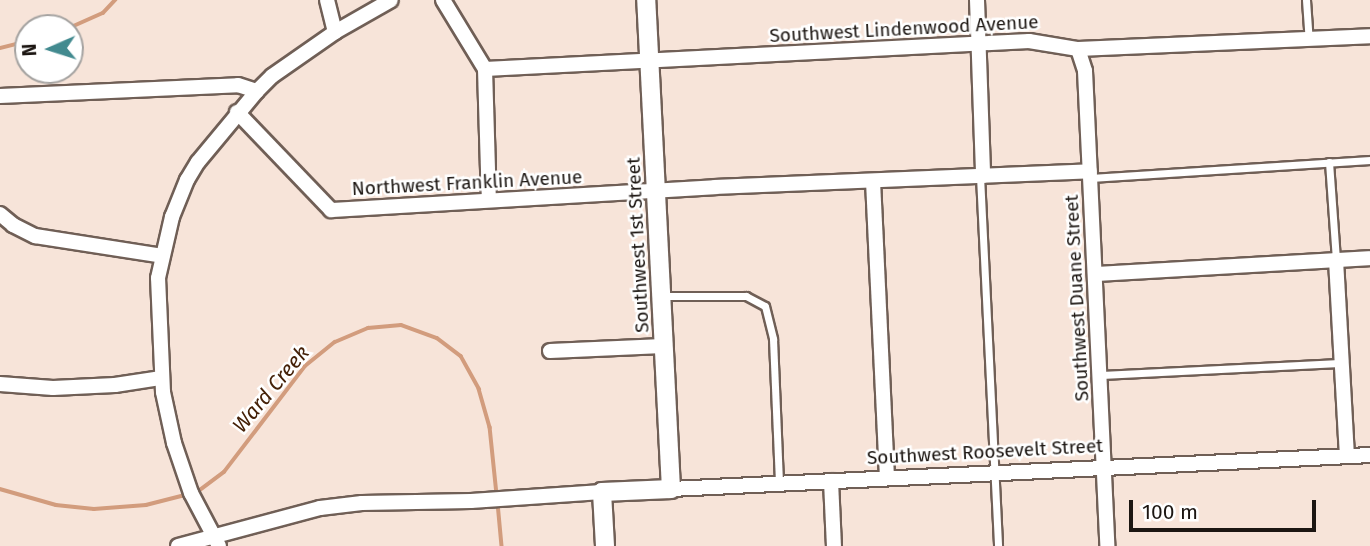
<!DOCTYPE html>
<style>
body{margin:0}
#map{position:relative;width:1370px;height:546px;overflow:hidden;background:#f7e4d9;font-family:"Fira Sans",sans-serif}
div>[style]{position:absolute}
.stream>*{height:3.5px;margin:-1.75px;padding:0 1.75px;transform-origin:1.75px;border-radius:1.75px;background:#d29c7d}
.roads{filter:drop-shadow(2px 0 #705f56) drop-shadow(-2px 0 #705f56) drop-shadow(0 2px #705f56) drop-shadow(0 -2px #705f56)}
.service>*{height:7px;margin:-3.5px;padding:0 3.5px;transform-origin:3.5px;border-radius:3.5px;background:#fff}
.minor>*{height:14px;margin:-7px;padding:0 7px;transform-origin:7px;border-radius:7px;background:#fff}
.tertiary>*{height:18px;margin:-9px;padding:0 9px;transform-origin:9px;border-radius:9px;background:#fff}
span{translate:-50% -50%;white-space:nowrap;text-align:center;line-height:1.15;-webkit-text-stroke:5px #fff;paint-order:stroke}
.street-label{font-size:19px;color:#1c1612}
.water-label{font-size:21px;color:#452108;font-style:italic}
.north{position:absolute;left:14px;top:14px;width:70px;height:70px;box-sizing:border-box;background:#fff;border:2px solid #a4a2a0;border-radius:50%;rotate:267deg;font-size:19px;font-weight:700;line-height:28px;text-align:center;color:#1c1612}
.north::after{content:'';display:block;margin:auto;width:24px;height:32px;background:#428a8f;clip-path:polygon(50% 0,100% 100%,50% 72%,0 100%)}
.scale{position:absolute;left:1129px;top:500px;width:187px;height:32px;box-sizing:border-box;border:4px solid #1c1612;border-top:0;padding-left:9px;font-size:21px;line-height:24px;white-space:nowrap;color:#1c1612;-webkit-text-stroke:5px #fff;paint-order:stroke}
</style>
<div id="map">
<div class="stream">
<div style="left:69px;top:28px;width:37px;rotate:-24deg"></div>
<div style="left:103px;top:13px;width:18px;rotate:-47deg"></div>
<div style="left:0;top:48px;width:29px;rotate:-14deg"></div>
<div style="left:0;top:489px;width:58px;rotate:15.9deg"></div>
<div style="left:56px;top:505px;width:38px;rotate:6deg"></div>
<div style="left:94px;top:509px;width:52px;rotate:-4.4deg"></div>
<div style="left:146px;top:505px;width:44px;rotate:-14.3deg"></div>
<div style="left:196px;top:493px;width:35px;rotate:-37deg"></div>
<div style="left:224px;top:472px;width:133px;rotate:-52.6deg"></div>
<div style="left:305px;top:366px;width:38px;rotate:-39deg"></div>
<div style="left:335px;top:342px;width:36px;rotate:-23deg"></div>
<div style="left:368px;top:328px;width:33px;rotate:-5deg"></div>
<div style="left:401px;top:325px;width:38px;rotate:20deg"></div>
<div style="left:437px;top:338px;width:30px;rotate:37deg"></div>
<div style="left:461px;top:356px;width:38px;rotate:61deg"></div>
<div style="left:479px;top:389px;width:40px;rotate:74deg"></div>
<div style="left:490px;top:427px;width:68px;rotate:84.1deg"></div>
<div style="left:498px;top:503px;width:43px;rotate:84.7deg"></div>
</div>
<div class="roads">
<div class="service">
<div style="left:1306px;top:0;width:39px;rotate:86deg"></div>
<div style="left:1329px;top:162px;width:97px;rotate:85.9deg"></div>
<div style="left:980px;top:176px;width:370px;rotate:87.2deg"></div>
<div style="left:1090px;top:178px;width:281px;rotate:-3.7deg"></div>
<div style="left:663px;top:296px;width:83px"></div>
<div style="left:746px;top:296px;width:21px;rotate:28deg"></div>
<div style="left:765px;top:306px;width:34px;rotate:76deg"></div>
<div style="left:773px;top:339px;width:144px;rotate:87.6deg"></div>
<div style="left:1100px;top:375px;width:241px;rotate:-2.9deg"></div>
</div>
<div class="minor">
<div style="left:327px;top:0;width:33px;rotate:76deg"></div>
<div style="left:443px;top:0;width:81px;rotate:58.7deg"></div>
<div style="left:485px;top:69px;width:131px;rotate:88.3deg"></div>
<div style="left:977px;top:0;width:176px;rotate:88deg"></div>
<div style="left:1078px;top:49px;width:23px;rotate:72deg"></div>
<div style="left:1085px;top:71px;width:476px;rotate:87.3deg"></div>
<div style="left:485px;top:69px;width:545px;rotate:-2.95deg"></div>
<div style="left:1029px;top:41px;width:50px;rotate:9.3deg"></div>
<div style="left:1078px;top:49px;width:292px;rotate:-2.5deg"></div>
<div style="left:0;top:96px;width:238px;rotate:-2.6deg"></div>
<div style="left:238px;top:85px;width:20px;rotate:18deg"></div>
<div style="left:237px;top:112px;width:136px;rotate:46.2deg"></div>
<div style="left:331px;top:210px;width:385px;rotate:-3.4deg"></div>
<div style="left:715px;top:187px;width:375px;rotate:-2.4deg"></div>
<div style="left:873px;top:181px;width:297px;rotate:87.3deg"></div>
<div style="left:0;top:214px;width:17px;rotate:40deg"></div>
<div style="left:13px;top:225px;width:25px;rotate:27deg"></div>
<div style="left:35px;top:236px;width:129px;rotate:8.9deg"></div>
<div style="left:1336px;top:260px;width:196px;rotate:86.8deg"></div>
<div style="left:1095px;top:274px;width:275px;rotate:-3.3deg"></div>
<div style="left:550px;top:351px;width:113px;rotate:-2.5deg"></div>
<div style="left:0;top:384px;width:53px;rotate:4.3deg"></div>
<div style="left:53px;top:388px;width:62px;rotate:-2.8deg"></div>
<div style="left:115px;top:385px;width:47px;rotate:-8.7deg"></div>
<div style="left:831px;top:481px;width:65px;rotate:87.4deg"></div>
<div style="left:671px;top:489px;width:700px;rotate:-2.78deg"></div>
<div style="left:178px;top:546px;width:147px;rotate:-15deg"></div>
<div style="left:320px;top:508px;width:42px;rotate:-6.8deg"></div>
<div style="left:362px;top:503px;width:109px;rotate:-1.1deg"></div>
<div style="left:471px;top:501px;width:131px;rotate:-3.9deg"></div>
<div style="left:219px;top:546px;width:60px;rotate:-117.8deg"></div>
<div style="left:191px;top:493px;width:53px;rotate:-108.8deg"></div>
<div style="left:174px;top:443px;width:52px;rotate:-102.2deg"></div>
<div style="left:163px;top:392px;width:114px;rotate:-92.5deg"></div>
<div style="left:158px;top:278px;width:63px;rotate:-77.1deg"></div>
<div style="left:172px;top:217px;width:40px;rotate:-68deg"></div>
<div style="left:187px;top:180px;width:21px;rotate:-59deg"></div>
<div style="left:198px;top:162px;width:92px;rotate:-50.3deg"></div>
<div style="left:257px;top:91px;width:21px;rotate:-45deg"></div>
<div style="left:272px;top:76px;width:77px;rotate:-34.9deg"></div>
<div style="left:335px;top:32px;width:64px;rotate:-29.7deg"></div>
</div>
<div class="tertiary">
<div style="left:605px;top:546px;width:54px;rotate:-93.2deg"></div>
<div style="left:602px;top:492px;width:69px;rotate:-2.5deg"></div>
<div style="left:671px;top:489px;width:490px;rotate:-92.9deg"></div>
</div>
</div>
<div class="street-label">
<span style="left:904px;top:29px;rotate:-3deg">Southwest Lindenwood Avenue</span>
<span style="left:467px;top:183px;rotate:-3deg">Northwest Franklin Avenue</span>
<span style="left:638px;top:245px;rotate:-93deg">Southwest 1st Street</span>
<span style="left:1077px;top:298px;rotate:-93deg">Southwest Duane Street</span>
<span style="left:985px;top:452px;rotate:-3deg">Southwest Roosevelt Street</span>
</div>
<div class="water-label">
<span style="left:271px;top:389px;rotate:-50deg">Ward Creek</span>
</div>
<div class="north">N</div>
<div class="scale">100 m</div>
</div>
